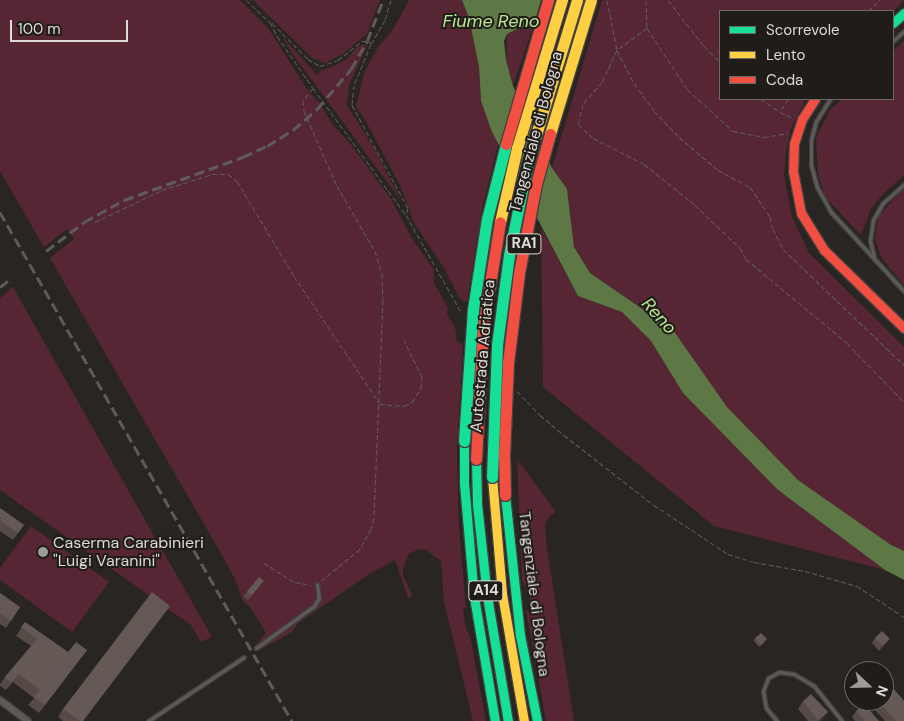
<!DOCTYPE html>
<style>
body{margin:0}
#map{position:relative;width:904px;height:721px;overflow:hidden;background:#282523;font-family:"DM Sans",sans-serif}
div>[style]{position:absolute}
.green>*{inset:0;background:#562634}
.water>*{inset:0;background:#5d7844}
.path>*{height:1px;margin-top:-0.5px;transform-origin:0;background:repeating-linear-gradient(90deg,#5e5c5b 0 5px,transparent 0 7.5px)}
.roads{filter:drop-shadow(1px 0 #444241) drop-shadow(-1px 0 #444241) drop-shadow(0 1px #444241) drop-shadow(0 -1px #444241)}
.lane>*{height:3px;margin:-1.5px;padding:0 1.5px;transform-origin:1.5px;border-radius:1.5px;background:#5d5b5a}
.street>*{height:6px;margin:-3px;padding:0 3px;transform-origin:3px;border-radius:3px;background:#5d5b5a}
.fast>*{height:9px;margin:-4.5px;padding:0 4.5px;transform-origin:4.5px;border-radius:4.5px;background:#16e098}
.slow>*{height:9px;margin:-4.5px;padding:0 4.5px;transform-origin:4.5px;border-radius:4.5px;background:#ffcf43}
.jam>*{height:9px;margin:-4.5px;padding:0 4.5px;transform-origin:4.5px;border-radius:4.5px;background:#f24e42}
.rail>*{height:2.5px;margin-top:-1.25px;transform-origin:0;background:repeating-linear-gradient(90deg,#5e5c5b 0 10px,transparent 0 15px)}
.bridges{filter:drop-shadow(1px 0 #444241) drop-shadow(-1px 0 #444241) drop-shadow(0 1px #444241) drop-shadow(0 -1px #444241)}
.fast-bridge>*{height:11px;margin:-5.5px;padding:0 5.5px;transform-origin:5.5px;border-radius:5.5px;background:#16e098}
.slow-bridge>*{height:11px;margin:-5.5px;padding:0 5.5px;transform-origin:5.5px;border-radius:5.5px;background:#ffcf43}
.jam-bridge>*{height:11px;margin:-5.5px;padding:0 5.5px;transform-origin:5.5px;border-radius:5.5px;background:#f24e42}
.wall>*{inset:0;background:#564a46;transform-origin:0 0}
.shaded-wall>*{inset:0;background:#3e3531}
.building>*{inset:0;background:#655956;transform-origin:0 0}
.dots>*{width:14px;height:14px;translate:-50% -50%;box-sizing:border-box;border:2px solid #201c17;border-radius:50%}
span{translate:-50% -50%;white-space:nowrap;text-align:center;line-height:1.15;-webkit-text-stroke:4px #201c17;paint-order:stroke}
.shield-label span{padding:1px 4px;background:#201c17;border:1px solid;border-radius:4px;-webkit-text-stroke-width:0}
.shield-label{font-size:15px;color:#dddad7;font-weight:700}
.street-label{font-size:16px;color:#dddad7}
.poi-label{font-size:16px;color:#dddad7}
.left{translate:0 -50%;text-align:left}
.water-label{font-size:18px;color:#bae794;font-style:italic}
.legend{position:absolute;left:719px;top:10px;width:175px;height:90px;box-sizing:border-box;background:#201c17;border:1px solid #6c6864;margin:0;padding:6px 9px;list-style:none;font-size:15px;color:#dddad7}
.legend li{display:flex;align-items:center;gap:10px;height:25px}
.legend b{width:25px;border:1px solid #6c6864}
.north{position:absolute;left:844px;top:661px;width:50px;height:50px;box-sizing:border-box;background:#201c17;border:1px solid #6c6864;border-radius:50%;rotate:111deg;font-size:14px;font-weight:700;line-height:20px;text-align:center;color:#dddad7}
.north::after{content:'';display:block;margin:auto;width:18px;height:22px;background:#9e9b98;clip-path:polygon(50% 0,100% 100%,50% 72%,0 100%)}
.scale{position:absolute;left:10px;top:20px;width:118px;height:22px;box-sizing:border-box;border:2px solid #dddad7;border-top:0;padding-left:6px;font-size:15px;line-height:18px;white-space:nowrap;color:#dddad7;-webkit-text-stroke:4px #201c17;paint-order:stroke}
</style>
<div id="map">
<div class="green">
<div style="clip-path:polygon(0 0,240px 0,268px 28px,309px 92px,319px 102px,333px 125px,349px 142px,391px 199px,413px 240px,434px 270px,434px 283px,448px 308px,447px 314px,455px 327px,457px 341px,463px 345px,457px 451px,459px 527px,466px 608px,463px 608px,466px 629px,470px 635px,486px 721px,473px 721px,444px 602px,441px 561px,426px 550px,419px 549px,409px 554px,403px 568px,403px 576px,412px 594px,410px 598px,408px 598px,395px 560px,371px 573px,298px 623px,292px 632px,258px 651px,255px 646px,266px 633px,251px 608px,243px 601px,236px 581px,219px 550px,50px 258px,74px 239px,67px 229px,44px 247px,0 171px)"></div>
<div style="clip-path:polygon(253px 0,380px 0,367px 34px,343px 54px,325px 63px,312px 58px)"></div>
<div style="clip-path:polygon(409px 0,462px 0,469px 18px,479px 67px,481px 101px,498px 145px,483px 205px,467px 301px,464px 302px,459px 297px,444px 268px,414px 223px,400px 185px,364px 118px,358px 111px,356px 105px,365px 71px,378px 47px,392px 31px)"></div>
<div style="clip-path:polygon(602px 0,904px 0,893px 12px,720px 11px,720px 99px,806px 99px,791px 129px,786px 152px,784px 175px,792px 217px,809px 253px,904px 347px,904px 551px,891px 545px,798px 480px,727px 407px,697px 365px,642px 309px,590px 273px,574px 247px,567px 189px,552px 168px)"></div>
<div style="clip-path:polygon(535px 21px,513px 86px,506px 60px,507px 34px)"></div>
<div style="clip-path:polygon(282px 36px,317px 75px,321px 70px,332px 67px,347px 59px,358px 46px,367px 45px,349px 86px,347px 105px,374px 148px,402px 202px,291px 52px)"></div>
<div style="clip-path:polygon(904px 41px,904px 175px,882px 195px,871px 209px,861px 235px,825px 197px,818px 174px,816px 137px,830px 110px,842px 99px,893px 99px,893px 51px)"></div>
<div style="clip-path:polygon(904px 187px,904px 285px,882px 259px,875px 240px,878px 217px)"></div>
<div style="clip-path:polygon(541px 227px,578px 296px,622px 312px,651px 341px,683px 393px,778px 490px,885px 570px,714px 526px,543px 387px)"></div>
<div style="clip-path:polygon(13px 287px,145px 520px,212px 637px,201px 642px,191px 625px,0 490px,0 298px)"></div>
<div style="clip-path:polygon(517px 459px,556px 512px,549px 517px,545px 525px,547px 548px,574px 721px,546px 721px,526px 611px,531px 610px,530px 597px,522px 580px)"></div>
<div style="clip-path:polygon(31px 526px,109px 582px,72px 632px,0 580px,0 568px)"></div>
</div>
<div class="water">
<div style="clip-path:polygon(462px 0,541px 0,535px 21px,530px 27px,519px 28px,507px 34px,504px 41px,506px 60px,513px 86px,552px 168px,567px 189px,574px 247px,590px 273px,673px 330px,727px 407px,798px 480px,891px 545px,904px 551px,904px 580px,885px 570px,778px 490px,683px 393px,651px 341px,622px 312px,578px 296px,492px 132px,481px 101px,479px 67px,469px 18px)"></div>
</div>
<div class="path">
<div style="left:246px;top:0;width:33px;rotate:43deg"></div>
<div style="left:270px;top:22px;width:16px;rotate:63deg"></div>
<div style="left:277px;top:36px;width:63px;rotate:55.3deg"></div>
<div style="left:313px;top:88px;width:157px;rotate:53.8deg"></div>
<div style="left:406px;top:215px;width:112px;rotate:60.4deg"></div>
<div style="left:391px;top:0;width:21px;rotate:107deg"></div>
<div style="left:385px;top:20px;width:28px;rotate:120deg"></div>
<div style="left:371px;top:44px;width:44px;rotate:112.5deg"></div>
<div style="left:354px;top:85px;width:20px;rotate:96deg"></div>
<div style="left:352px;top:105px;width:117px;rotate:61.5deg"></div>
<div style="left:408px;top:208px;width:6px;rotate:108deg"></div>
<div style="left:607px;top:0;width:51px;rotate:78.7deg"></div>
<div style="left:617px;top:50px;width:35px;rotate:115deg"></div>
<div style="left:602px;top:82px;width:29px;rotate:131deg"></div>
<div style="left:583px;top:104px;width:21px;rotate:104deg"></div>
<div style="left:578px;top:124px;width:21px;rotate:43deg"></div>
<div style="left:593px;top:138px;width:57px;rotate:27deg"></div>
<div style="left:644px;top:164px;width:65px;rotate:38.8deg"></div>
<div style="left:695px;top:205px;width:62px;rotate:43.7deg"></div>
<div style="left:740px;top:248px;width:13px;rotate:61deg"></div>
<div style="left:746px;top:259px;width:131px;rotate:39.7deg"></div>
<div style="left:847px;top:343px;width:82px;rotate:46deg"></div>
<div style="left:646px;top:0;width:28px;rotate:88deg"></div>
<div style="left:647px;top:28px;width:73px;rotate:56.7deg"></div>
<div style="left:687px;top:89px;width:62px;rotate:42.4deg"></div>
<div style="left:733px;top:131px;width:32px;rotate:11deg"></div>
<div style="left:764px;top:137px;width:24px;rotate:-9deg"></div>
<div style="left:668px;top:0;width:58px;rotate:52deg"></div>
<div style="left:704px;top:46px;width:23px;rotate:45deg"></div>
<div style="left:868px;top:11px;width:16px;rotate:-43deg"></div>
<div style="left:272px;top:23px;width:51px;rotate:45deg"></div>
<div style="left:308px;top:59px;width:14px;rotate:30deg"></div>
<div style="left:320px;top:66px;width:19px;rotate:-18deg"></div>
<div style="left:338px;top:60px;width:31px;rotate:-38deg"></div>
<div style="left:362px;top:41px;width:6px"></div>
<div style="left:368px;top:41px;width:4px;rotate:34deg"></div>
<div style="left:647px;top:28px;width:37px;rotate:144deg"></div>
<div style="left:617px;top:50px;width:37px;rotate:63deg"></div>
<div style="left:634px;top:83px;width:34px;rotate:54deg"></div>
<div style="left:654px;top:111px;width:36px;rotate:46deg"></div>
<div style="left:679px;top:137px;width:51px;rotate:40.2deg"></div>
<div style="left:718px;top:170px;width:36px;rotate:28deg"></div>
<div style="left:750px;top:187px;width:36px;rotate:56deg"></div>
<div style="left:770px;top:217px;width:12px;rotate:76deg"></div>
<div style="left:773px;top:229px;width:22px;rotate:63deg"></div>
<div style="left:783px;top:249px;width:168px;rotate:43.8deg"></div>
<div style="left:313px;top:88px;width:16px;rotate:128deg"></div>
<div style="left:303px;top:101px;width:10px;rotate:84deg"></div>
<div style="left:304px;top:111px;width:82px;rotate:66.3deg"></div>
<div style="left:337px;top:186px;width:75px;rotate:59.7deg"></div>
<div style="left:375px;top:251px;width:24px;rotate:73deg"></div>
<div style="left:382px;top:274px;width:26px;rotate:88deg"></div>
<div style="left:383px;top:300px;width:218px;rotate:92.4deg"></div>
<div style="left:374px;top:518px;width:11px;rotate:105deg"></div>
<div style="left:371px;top:529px;width:23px;rotate:119deg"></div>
<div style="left:360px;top:549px;width:50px;rotate:140.6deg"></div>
<div style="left:761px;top:99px;width:22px;rotate:34deg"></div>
<div style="left:788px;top:99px;width:15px;rotate:122deg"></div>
<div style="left:780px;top:112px;width:14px;rotate:25deg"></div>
<div style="left:95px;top:222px;width:74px;rotate:-25.5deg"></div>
<div style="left:162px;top:190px;width:52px;rotate:-17.7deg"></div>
<div style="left:212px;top:174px;width:16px"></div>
<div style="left:228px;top:174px;width:11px;rotate:38deg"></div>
<div style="left:237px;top:181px;width:111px;rotate:59deg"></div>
<div style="left:294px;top:276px;width:154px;rotate:56.1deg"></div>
<div style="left:380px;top:404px;width:24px;rotate:5deg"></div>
<div style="left:404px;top:406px;width:9px;rotate:-27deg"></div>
<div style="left:412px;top:402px;width:17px;rotate:-57deg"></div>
<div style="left:421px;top:388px;width:11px;rotate:-85deg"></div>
<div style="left:422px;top:377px;width:41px;rotate:-115.9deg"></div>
<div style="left:517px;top:391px;width:33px;rotate:46deg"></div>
<div style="left:540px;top:415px;width:31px;rotate:40deg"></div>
<div style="left:564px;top:435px;width:114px;rotate:37.9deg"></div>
<div style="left:654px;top:505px;width:89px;rotate:33.5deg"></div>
<div style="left:728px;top:554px;width:27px;rotate:17deg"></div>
<div style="left:754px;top:562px;width:52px;rotate:10deg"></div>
<div style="left:805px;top:571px;width:54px;rotate:16.1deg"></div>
<div style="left:857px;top:586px;width:56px;rotate:33.4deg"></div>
<div style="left:264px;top:563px;width:36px;rotate:32deg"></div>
<div style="left:295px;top:582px;width:16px;rotate:11deg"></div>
</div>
<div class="roads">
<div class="lane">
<div style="left:893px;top:41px;width:15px;rotate:-42deg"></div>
<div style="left:830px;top:99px;width:26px;rotate:122deg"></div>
<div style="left:816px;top:121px;width:20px;rotate:105deg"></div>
<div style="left:811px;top:140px;width:25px;rotate:90deg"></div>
<div style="left:811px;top:165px;width:23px;rotate:75deg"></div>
<div style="left:817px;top:187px;width:29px;rotate:61deg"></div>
<div style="left:831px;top:212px;width:108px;rotate:47.3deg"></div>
<div style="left:874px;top:257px;width:16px;rotate:-104deg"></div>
<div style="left:870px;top:241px;width:21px;rotate:-82deg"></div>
<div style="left:873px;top:220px;width:20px;rotate:-60deg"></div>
<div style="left:883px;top:203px;width:28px;rotate:-42deg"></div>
<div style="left:256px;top:648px;width:72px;rotate:-35.9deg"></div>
<div style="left:314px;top:606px;width:9px;rotate:-58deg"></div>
<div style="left:319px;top:598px;width:14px;rotate:-98deg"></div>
<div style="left:148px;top:721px;width:115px;rotate:-33.7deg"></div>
<div style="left:777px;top:721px;width:17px;rotate:-130deg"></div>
<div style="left:766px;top:708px;width:17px;rotate:-100deg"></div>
<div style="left:763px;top:691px;width:14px;rotate:-69deg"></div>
<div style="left:768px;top:678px;width:13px;rotate:-29deg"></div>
<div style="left:779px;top:672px;width:15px;rotate:8deg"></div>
<div style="left:794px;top:674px;width:23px;rotate:31deg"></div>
<div style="left:814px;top:686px;width:45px;rotate:51.3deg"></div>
</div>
<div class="street">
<div style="left:0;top:700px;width:35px;rotate:37deg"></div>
</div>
<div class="fast">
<div style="left:893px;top:23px;width:15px;rotate:-42deg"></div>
<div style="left:464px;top:441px;width:42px;rotate:90deg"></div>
<div style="left:464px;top:483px;width:114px;rotate:85deg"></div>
<div style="left:474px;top:597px;width:126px;rotate:80.4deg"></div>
<div style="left:476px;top:459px;width:45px;rotate:88.7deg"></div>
<div style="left:477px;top:504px;width:93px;rotate:83.8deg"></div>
<div style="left:487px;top:596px;width:127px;rotate:80.5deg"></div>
<div style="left:505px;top:495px;width:141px;rotate:83.9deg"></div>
<div style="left:520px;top:635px;width:88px;rotate:78.8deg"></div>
</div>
<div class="slow">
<div style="left:492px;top:477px;width:117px;rotate:85.1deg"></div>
<div style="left:502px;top:594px;width:129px;rotate:80.2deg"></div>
</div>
<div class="jam">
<div style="left:815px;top:99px;width:24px;rotate:123deg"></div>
<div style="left:802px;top:119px;width:25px;rotate:108deg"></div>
<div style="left:794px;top:143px;width:28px;rotate:92deg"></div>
<div style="left:793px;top:171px;width:43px;rotate:79.2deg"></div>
<div style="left:801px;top:213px;width:44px;rotate:58.1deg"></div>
<div style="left:824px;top:250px;width:112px;rotate:44.3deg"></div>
</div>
</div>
<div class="rail">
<div style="left:0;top:212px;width:587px;rotate:60.16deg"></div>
<div style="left:46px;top:251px;width:48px;rotate:-37.3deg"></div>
<div style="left:84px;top:222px;width:46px;rotate:-28.8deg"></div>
<div style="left:124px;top:200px;width:127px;rotate:-19.9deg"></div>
<div style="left:243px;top:157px;width:26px;rotate:-25deg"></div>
<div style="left:267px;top:146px;width:31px;rotate:-32deg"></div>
<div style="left:293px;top:130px;width:32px;rotate:-41deg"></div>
<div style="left:317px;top:109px;width:52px;rotate:-49.6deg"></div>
<div style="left:351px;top:69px;width:32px;rotate:-60deg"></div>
<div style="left:367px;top:41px;width:44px;rotate:-68.7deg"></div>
<div style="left:0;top:287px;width:11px;rotate:-38deg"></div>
</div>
<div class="bridges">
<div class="fast-bridge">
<div style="left:464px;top:441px;width:132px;rotate:-86.1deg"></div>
<div style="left:473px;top:309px;width:91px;rotate:-81.2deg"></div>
<div style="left:487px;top:219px;width:77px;rotate:-75.8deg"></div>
<div style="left:492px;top:477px;width:132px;rotate:-87.8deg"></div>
<div style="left:497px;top:345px;width:91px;rotate:-82.4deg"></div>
<div style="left:509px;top:255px;width:91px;rotate:-78.6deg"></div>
<div style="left:527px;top:166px;width:32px;rotate:-74deg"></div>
</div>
<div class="slow-bridge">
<div style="left:550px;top:134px;width:140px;rotate:-73deg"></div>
<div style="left:536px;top:135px;width:141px;rotate:-73.1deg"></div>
<div style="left:500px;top:222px;width:76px;rotate:-77.1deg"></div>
<div style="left:517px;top:148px;width:155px;rotate:-73.1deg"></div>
</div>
<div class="jam-bridge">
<div style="left:506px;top:144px;width:150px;rotate:-73.7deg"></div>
<div style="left:476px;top:459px;width:132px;rotate:-87deg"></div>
<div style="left:483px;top:327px;width:106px;rotate:-80.8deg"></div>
<div style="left:505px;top:495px;width:40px;rotate:-91.4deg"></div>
<div style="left:504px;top:455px;width:92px;rotate:-87.5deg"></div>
<div style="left:508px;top:363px;width:91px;rotate:-83deg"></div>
<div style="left:519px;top:273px;width:91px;rotate:-79.2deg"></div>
<div style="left:536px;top:184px;width:52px;rotate:-74.4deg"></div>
</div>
</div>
<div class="wall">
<div style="clip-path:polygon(0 508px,24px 525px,13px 540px,0 531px)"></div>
<div style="left:259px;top:577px;width:6px;height:25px;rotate:39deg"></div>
<div style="clip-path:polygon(0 593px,20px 607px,6px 628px,0 624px)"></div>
<div style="clip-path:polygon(170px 606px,83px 721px,63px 721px,58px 717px,63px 709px)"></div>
<div style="clip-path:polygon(25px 622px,68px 652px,87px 650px,39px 713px,28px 705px,34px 698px,13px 682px,6px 690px,0 686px,0 684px,5px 677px,31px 646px,16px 636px)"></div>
<div style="clip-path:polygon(755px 638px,765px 642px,759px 647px,754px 641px)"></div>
<div style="clip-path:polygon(875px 638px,886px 644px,879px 651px,872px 643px)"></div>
<div style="clip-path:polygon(803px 701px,828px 712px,821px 721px,808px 721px,798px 709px)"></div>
<div style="clip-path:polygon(879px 701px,904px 721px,885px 721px,873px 708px)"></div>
<div style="clip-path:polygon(856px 711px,879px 721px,855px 721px,852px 717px)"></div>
</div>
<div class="shaded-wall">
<div style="clip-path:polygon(890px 639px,886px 644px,879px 651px,882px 646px)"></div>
<div style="clip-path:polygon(828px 712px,823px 719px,821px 721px,818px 721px)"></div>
</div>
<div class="building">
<div style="clip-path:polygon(0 508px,24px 525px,18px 533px,0 520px)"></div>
<div style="left:259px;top:577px;width:6px;height:19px;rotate:39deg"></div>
<div style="clip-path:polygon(152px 592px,170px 606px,83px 721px,80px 721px,63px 709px)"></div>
<div style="clip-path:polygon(0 593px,20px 607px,11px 621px,0 613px)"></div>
<div style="clip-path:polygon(25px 622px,68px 652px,76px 642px,87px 650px,45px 705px,34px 697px,40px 690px,19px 674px,11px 682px,5px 677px,37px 639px,21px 627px)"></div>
<div style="left:882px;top:631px;width:11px;height:10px;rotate:45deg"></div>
<div style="clip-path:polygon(761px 633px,767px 639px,761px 645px,755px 638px)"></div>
<div style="clip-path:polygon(893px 688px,904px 701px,904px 721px,896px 721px,878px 701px,884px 701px,884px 696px)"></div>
<div style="clip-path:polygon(811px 694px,828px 712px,818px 720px,803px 701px)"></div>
<div style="clip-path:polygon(864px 704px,879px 721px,865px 721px,856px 711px)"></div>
</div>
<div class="dots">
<div style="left:43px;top:552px;background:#9e9b98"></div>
</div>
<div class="shield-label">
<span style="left:524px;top:244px">RA1</span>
<span style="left:486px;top:591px">A14</span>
</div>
<div class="street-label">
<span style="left:536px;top:132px;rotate:-75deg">Tangenziale di Bologna</span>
<span style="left:483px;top:356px;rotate:-85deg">Autostrada Adriatica</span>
<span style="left:534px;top:594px;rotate:83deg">Tangenziale di Bologna</span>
</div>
<div class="poi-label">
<span class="left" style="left:53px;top:552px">Caserma Carabinieri<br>"Luigi Varanini"</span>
</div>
<div class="water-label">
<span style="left:491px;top:21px">Fiume Reno</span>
<span style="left:659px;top:316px;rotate:48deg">Reno</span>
</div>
<ul class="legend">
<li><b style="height:6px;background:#16e098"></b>Scorrevole</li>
<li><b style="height:6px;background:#ffcf43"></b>Lento</li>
<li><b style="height:6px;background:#f24e42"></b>Coda</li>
</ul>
<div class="north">N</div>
<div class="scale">100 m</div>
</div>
